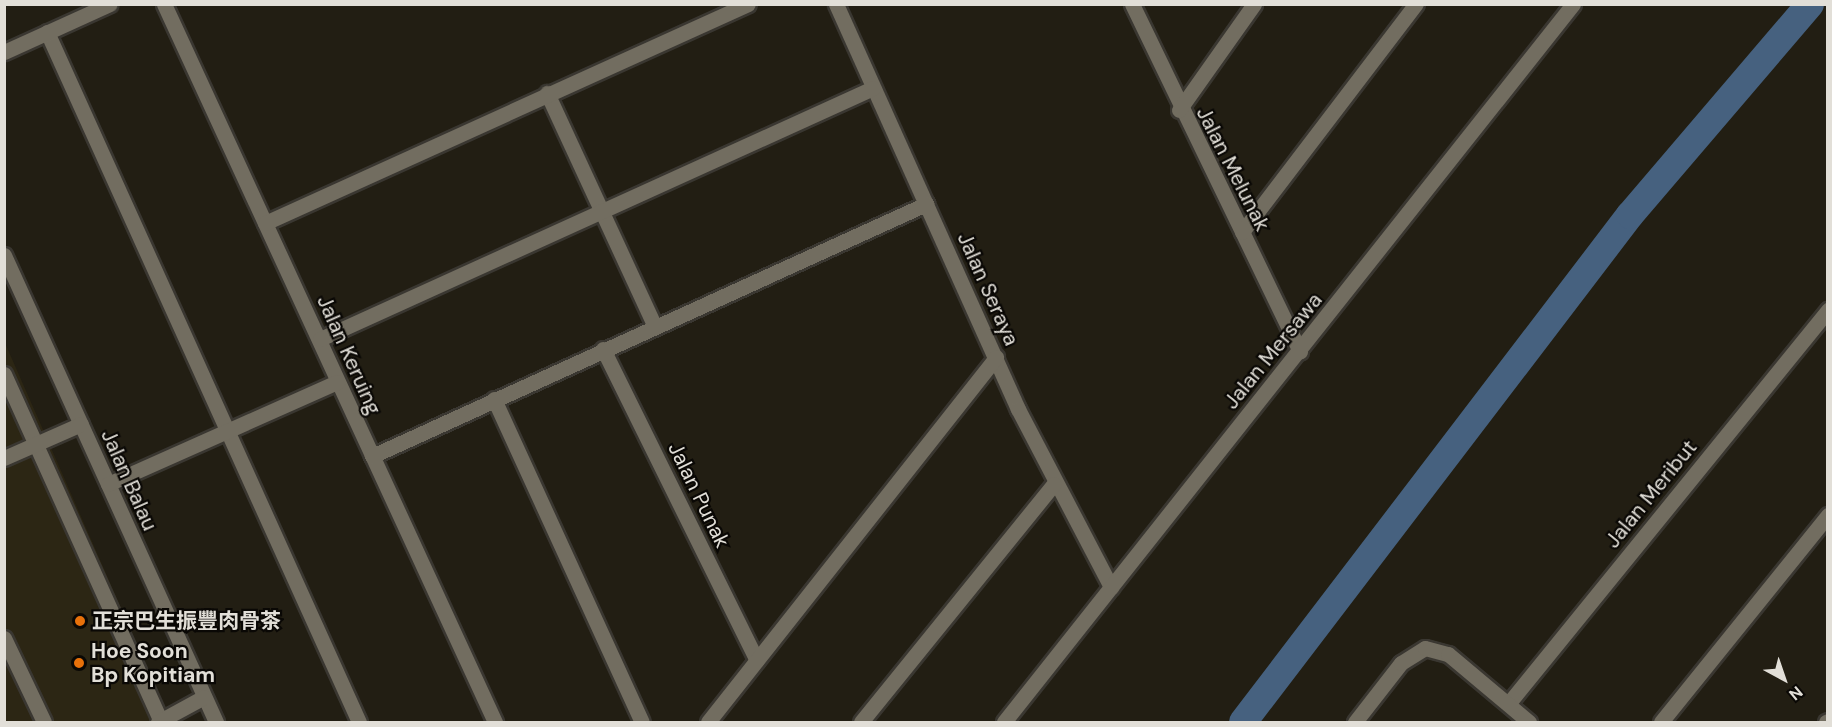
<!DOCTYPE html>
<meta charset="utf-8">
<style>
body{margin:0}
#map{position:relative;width:1832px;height:727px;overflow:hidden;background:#221e13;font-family:"DM Sans","Noto Sans SC",sans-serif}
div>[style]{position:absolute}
.built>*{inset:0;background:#2c2614}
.canal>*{height:28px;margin:-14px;padding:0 14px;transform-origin:14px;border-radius:14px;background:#46617f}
.roads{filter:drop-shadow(2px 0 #3a3731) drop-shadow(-2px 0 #3a3731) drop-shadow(0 2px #3a3731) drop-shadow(0 -2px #3a3731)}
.minor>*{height:15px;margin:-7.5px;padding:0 7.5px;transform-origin:7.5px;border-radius:7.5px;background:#726d60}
.dots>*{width:16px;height:16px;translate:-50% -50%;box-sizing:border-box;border:3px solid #0a0805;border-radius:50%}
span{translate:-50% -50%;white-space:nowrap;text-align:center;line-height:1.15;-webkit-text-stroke:4.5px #0a0805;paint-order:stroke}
.street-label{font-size:21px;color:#e2dfd8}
.poi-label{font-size:21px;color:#e2dfd8;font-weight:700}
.left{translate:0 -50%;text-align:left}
.frame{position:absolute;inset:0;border:6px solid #e2dfd8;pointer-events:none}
.north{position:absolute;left:1754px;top:649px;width:60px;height:60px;-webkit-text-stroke:4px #0a0805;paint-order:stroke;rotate:140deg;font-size:16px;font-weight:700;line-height:24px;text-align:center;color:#e2dfd8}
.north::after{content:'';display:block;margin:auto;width:21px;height:27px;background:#e2dfd8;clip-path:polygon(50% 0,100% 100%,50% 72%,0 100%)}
</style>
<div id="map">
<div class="built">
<div style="clip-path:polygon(5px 343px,171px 722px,5px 722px)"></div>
</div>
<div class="canal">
<div style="left:1243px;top:722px;width:638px;rotate:-52.65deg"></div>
<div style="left:1630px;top:215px;width:277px;rotate:-49.5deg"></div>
</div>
<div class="roads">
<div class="minor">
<div style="left:164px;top:4px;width:791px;rotate:65.25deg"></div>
<div style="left:836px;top:4px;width:444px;rotate:65.8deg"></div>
<div style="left:1018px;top:409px;width:201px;rotate:62.4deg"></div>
<div style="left:1132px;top:4px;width:386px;rotate:64.2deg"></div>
<div style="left:47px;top:32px;width:757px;rotate:65.67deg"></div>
<div style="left:4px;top:52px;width:116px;rotate:-24.4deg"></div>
<div style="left:547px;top:93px;width:255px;rotate:65.2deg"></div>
<div style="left:1179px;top:110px;width:130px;rotate:-54.7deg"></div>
<div style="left:265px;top:223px;width:530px;rotate:-24.39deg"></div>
<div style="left:1242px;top:232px;width:287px;rotate:-52.7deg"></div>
<div style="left:4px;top:255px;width:513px;rotate:65.58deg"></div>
<div style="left:320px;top:339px;width:607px;rotate:-24.41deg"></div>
<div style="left:603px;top:349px;width:347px;rotate:63.7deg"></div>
<div style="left:4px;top:374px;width:381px;rotate:65.7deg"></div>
<div style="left:494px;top:399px;width:355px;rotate:65.4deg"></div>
<div style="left:372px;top:456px;width:609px;rotate:-24.46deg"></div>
<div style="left:4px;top:458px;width:84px;rotate:-23.8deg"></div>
<div style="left:108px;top:484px;width:251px;rotate:-24deg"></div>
<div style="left:4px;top:638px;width:93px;rotate:64.5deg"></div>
<div style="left:1508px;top:704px;width:508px;rotate:-50.92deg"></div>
<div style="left:158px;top:722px;width:52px;rotate:-28.5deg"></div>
<div style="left:708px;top:722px;width:465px;rotate:-51.7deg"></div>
<div style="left:861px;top:722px;width:306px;rotate:-51deg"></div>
<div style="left:1004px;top:722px;width:916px;rotate:-51.6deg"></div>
<div style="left:1355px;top:722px;width:75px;rotate:-52.1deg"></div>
<div style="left:1401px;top:663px;width:28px;rotate:-32deg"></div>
<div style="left:1425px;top:648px;width:24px;rotate:15deg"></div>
<div style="left:1448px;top:654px;width:106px;rotate:40deg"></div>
<div style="left:1661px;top:722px;width:266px;rotate:-51.1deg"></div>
<div style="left:1826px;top:722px;width:2px;rotate:-27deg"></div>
</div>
</div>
<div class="dots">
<div style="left:80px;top:621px;background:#e8710a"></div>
<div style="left:79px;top:663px;background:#e8710a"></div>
</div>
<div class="street-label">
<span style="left:1233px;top:169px;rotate:63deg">Jalan Melunak</span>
<span style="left:988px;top:289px;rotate:66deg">Jalan Seraya</span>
<span style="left:1273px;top:351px;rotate:-51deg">Jalan Mersawa</span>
<span style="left:349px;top:355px;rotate:66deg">Jalan Keruing</span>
<span style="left:129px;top:480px;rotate:66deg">Jalan Balau</span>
<span style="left:1651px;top:494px;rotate:-51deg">Jalan Meribut</span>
<span style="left:699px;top:495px;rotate:64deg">Jalan Punak</span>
</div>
<div class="poi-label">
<span class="left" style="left:92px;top:621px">正宗巴生振豐肉骨茶</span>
<span class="left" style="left:91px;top:663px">Hoe Soon<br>Bp Kopitiam</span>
</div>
<div class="frame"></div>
<div class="north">N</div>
</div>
